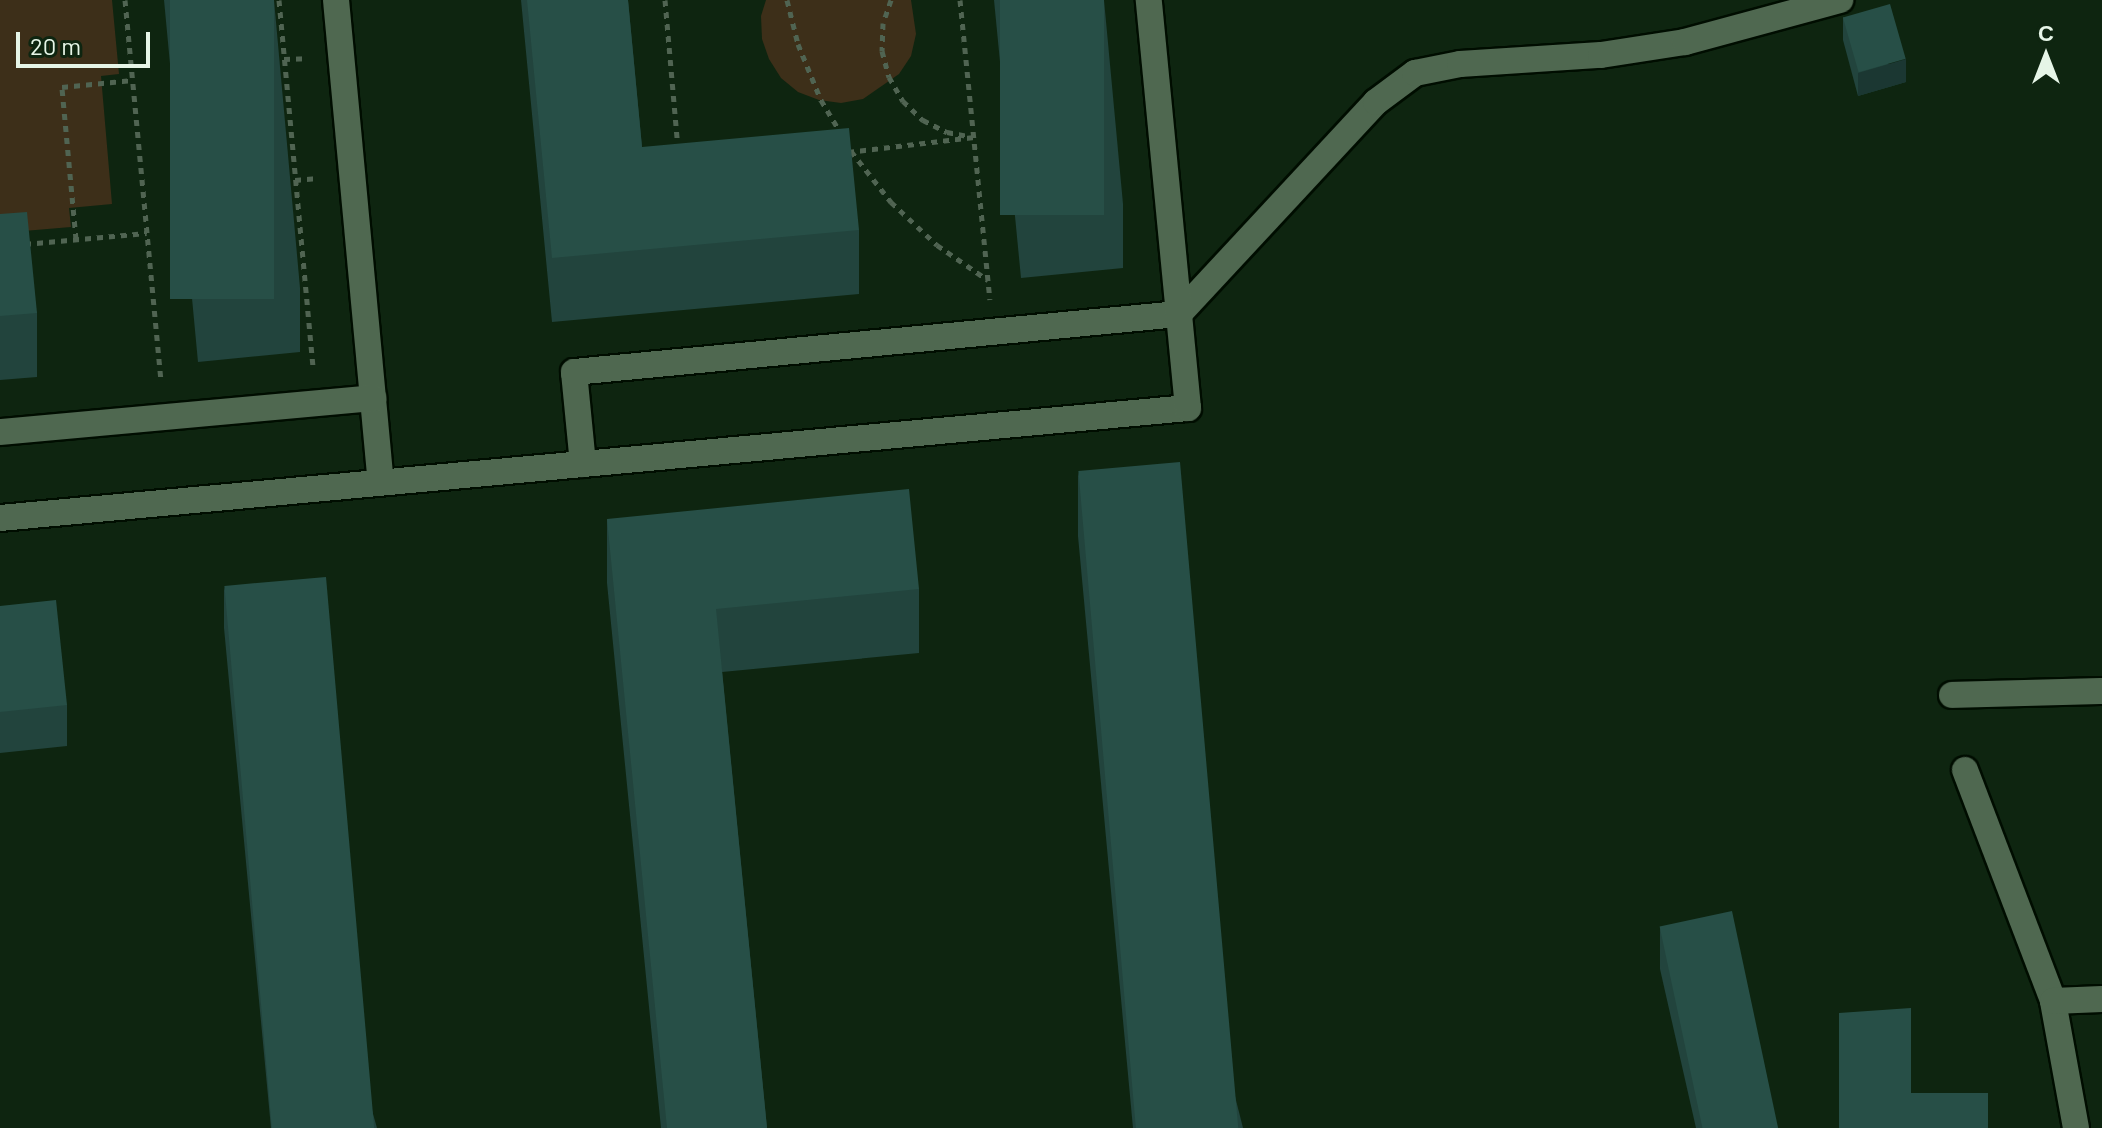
<!DOCTYPE html>
<meta charset="utf-8">
<style>
body{margin:0}
#map{position:relative;width:2102px;height:1128px;overflow:hidden;background:#0e2510;font-family:Barlow,sans-serif}
div>[style]{position:absolute}
.green>*{inset:0;background:#3d2f19}
.path>*{height:5px;margin-top:-2.5px;transform-origin:0;background:repeating-linear-gradient(90deg,#506452 0 6px,transparent 0 12px)}
.roads{filter:drop-shadow(2px 0 #000d00) drop-shadow(-2px 0 #000d00) drop-shadow(0 2px #000d00) drop-shadow(0 -2px #000d00)}
.service>*{height:26px;margin:-13px;padding:0 13px;transform-origin:13px;border-radius:13px;background:#4f6850}
.wall>*{inset:0;background:#22443d}
.shaded-wall>*{inset:0;background:#1b3732}
.building>*{inset:0;background:#274f47;transform-origin:0 0}
span{translate:-50% -50%;white-space:nowrap;text-align:center;line-height:1.15;-webkit-text-stroke:7px #0e2510;paint-order:stroke}
.north{position:absolute;left:2006px;top:16px;width:80px;height:80px;-webkit-text-stroke:6px #0e2510;paint-order:stroke;rotate:0deg;font-size:22px;font-weight:700;line-height:32px;text-align:center;color:#e6f5e7}
.north::after{content:'';display:block;margin:auto;width:28px;height:36px;background:#e6f5e7;clip-path:polygon(50% 0,100% 100%,50% 72%,0 100%)}
.scale{position:absolute;left:16px;top:32px;width:134px;height:36px;box-sizing:border-box;border:4px solid #e6f5e7;border-top:0;padding-left:10px;font-size:24px;line-height:28px;white-space:nowrap;color:#e6f5e7;-webkit-text-stroke:6px #0e2510;paint-order:stroke}
</style>
<div id="map">
<div class="green">
<div style="clip-path:polygon(0 0,112px 0,119px 74px,101px 76px,112px 204px,69px 208px,71px 227px,0 233px)"></div>
<div style="clip-path:polygon(766px 0,911px 0,916px 34px,911px 56px,899px 74px,863px 99px,841px 103px,819px 100px,798px 92px,781px 78px,769px 59px,762px 39px,761px 16px)"></div>
</div>
<div class="path">
<div style="left:125px;top:0;width:383px;rotate:84.6deg"></div>
<div style="left:279px;top:0;width:369px;rotate:84.7deg"></div>
<div style="left:665px;top:0;width:149px;rotate:85deg"></div>
<div style="left:787px;top:0;width:45px;rotate:76deg"></div>
<div style="left:798px;top:44px;width:61px;rotate:67.7deg"></div>
<div style="left:821px;top:100px;width:37px;rotate:59deg"></div>
<div style="left:891px;top:0;width:24px;rotate:109deg"></div>
<div style="left:883px;top:23px;width:28px;rotate:92deg"></div>
<div style="left:882px;top:51px;width:27px;rotate:75deg"></div>
<div style="left:889px;top:77px;width:28px;rotate:60deg"></div>
<div style="left:903px;top:101px;width:28px;rotate:44deg"></div>
<div style="left:923px;top:120px;width:27px;rotate:27deg"></div>
<div style="left:947px;top:132px;width:21px;rotate:11deg"></div>
<div style="left:960px;top:0;width:301px;rotate:84.3deg"></div>
<div style="left:284px;top:59px;width:23px;rotate:-2deg"></div>
<div style="left:851px;top:151px;width:65px;rotate:51.9deg"></div>
<div style="left:891px;top:202px;width:63px;rotate:43.1deg"></div>
<div style="left:937px;top:245px;width:62px;rotate:34.5deg"></div>
<div style="left:848px;top:152px;width:127px;rotate:-6.8deg"></div>
<div style="left:295px;top:180px;width:23px;rotate:-5deg"></div>
<div style="left:76px;top:239px;width:153px;rotate:-95.3deg"></div>
<div style="left:62px;top:87px;width:71px;rotate:-5.6deg"></div>
<div style="left:25px;top:244px;width:122px;rotate:-5.2deg"></div>
</div>
<div class="roads">
<div class="service">
<div style="left:336px;top:0;width:484px;rotate:84.7deg"></div>
<div style="left:0;top:432px;width:375px;rotate:-5.2deg"></div>
<div style="left:583px;top:464px;width:92px;rotate:-95.6deg"></div>
<div style="left:574px;top:372px;width:608px;rotate:-5.48deg"></div>
<div style="left:1179px;top:314px;width:289px;rotate:-47.1deg"></div>
<div style="left:1376px;top:102px;width:49px;rotate:-36.6deg"></div>
<div style="left:1415px;top:73px;width:46px;rotate:-11.3deg"></div>
<div style="left:1460px;top:64px;width:141px;rotate:-3.7deg"></div>
<div style="left:1601px;top:55px;width:85px;rotate:-8.8deg"></div>
<div style="left:1685px;top:42px;width:161px;rotate:-15.2deg"></div>
<div style="left:0;top:518px;width:1193px;rotate:-5.29deg"></div>
<div style="left:1188px;top:408px;width:410px;rotate:-95.5deg"></div>
<div style="left:1952px;top:695px;width:150px;rotate:-1.5deg"></div>
<div style="left:1965px;top:770px;width:247px;rotate:69.1deg"></div>
<div style="left:2076px;top:1128px;width:129px;rotate:-100.3deg"></div>
<div style="left:2053px;top:1001px;width:49px;rotate:-2.3deg"></div>
</div>
</div>
<div class="wall">
<div style="clip-path:polygon(164px 0,274px 0,300px 288px,300px 352px,198px 362px)"></div>
<div style="clip-path:polygon(521px 0,628px 0,642px 147px,859px 230px,859px 294px,552px 322px)"></div>
<div style="clip-path:polygon(994px 0,1104px 0,1123px 204px,1123px 268px,1021px 278px)"></div>
<div style="clip-path:polygon(1843px 17px,1906px 82px,1858px 96px,1843px 40px)"></div>
<div style="clip-path:polygon(0 214px,37px 313px,37px 377px,0 380px)"></div>
<div style="clip-path:polygon(1078px 472px,1243px 1128px,1133px 1128px,1078px 536px)"></div>
<div style="clip-path:polygon(607px 519px,919px 589px,919px 653px,722px 672px,767px 1128px,661px 1128px,607px 583px)"></div>
<div style="clip-path:polygon(224px 587px,377px 1128px,271px 1128px,224px 628px)"></div>
<div style="clip-path:polygon(0 606px,67px 705px,67px 746px,0 753px)"></div>
<div style="clip-path:polygon(1660px 928px,1778px 1128px,1696px 1128px,1660px 969px)"></div>
</div>
<div class="shaded-wall">
<div style="clip-path:polygon(1906px 59px,1906px 82px,1858px 96px,1858px 73px)"></div>
</div>
<div class="building">
<div style="left:170px;top:0;width:104px;height:299px"></div>
<div style="clip-path:polygon(527px 0,628px 0,642px 147px,849px 128px,859px 230px,552px 258px)"></div>
<div style="left:1000px;top:0;width:104px;height:215px"></div>
<div style="left:1890px;top:4px;width:57px;height:49px;rotate:74deg"></div>
<div style="clip-path:polygon(27px 212px,37px 313px,0 316px,0 214px)"></div>
<div style="left:1180px;top:462px;width:669px;height:102px;rotate:85deg"></div>
<div style="clip-path:polygon(909px 489px,919px 589px,716px 609px,767px 1128px,667px 1128px,607px 519px)"></div>
<div style="left:326px;top:577px;width:553px;height:102px;rotate:85deg"></div>
<div style="clip-path:polygon(56px 600px,67px 705px,0 712px,0 606px)"></div>
<div style="left:1732px;top:911px;width:222px;height:74px;rotate:78deg"></div>
<div style="clip-path:polygon(1911px 1008px,1911px 1093px,1988px 1093px,1988px 1128px,1839px 1128px,1839px 1013px)"></div>
</div>
<div class="north">С</div>
<div class="scale">20 m</div>
</div>
